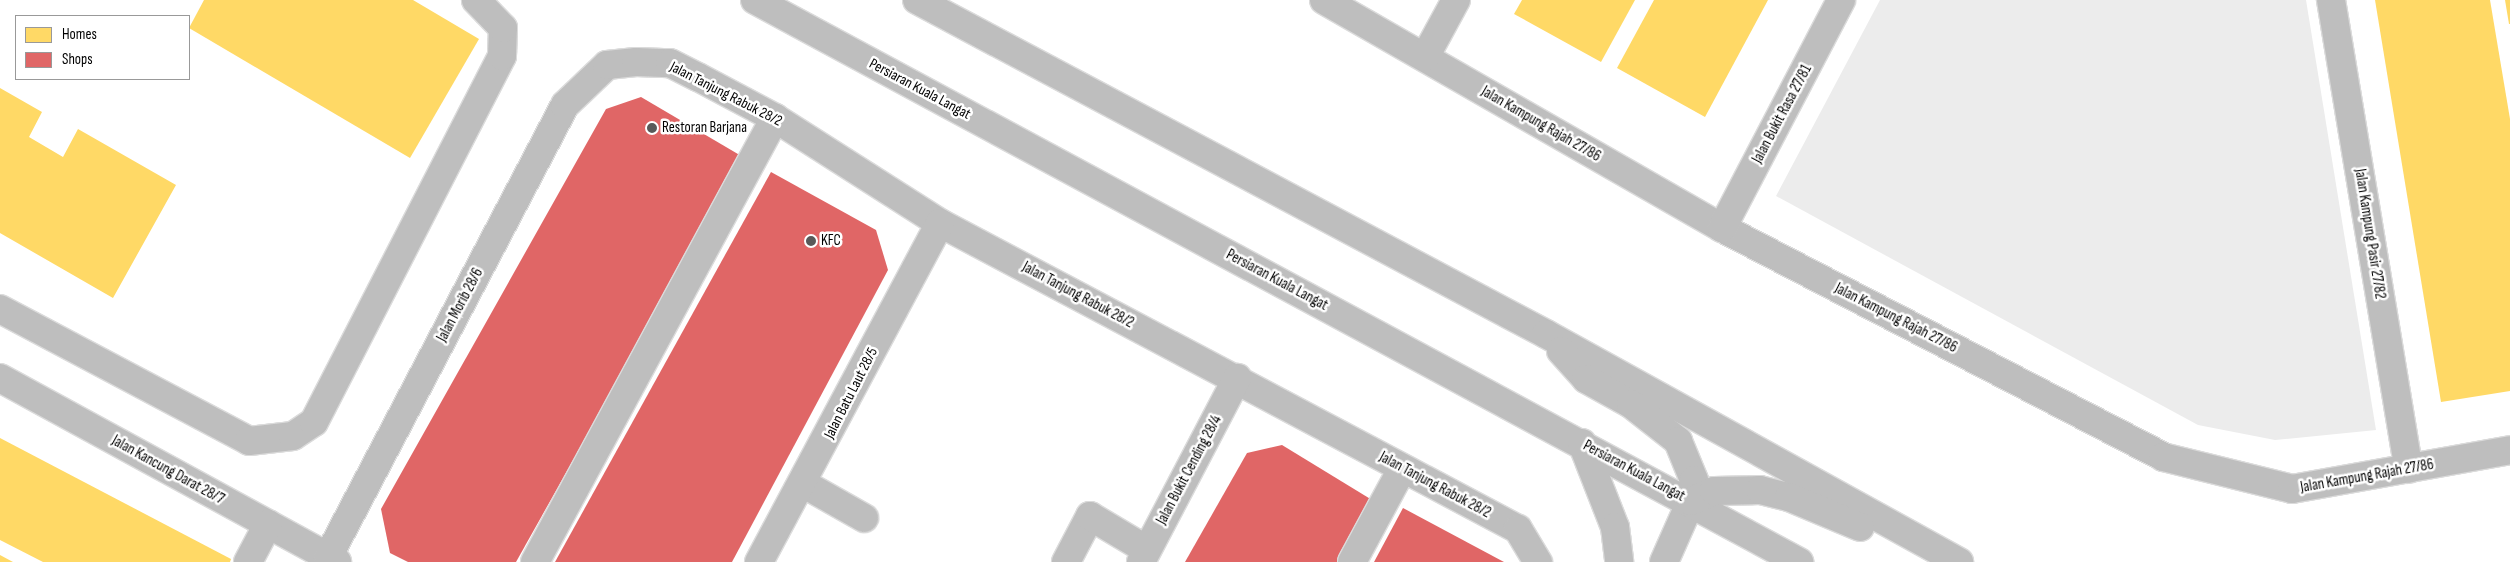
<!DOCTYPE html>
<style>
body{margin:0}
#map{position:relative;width:2510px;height:562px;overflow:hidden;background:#fff;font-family:"Sofia Sans Condensed",sans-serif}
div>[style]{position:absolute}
.green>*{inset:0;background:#ececec}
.homes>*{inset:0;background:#ffd966}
.shops>*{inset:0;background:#e06666}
.roads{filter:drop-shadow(1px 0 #dbdbdb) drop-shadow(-1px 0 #dbdbdb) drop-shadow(0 1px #dbdbdb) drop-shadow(0 -1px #dbdbdb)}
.minor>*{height:28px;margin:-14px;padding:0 14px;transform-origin:14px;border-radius:14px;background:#bebebe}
.major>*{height:28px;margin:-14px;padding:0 14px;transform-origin:14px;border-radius:14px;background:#bebebe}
.dots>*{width:14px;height:14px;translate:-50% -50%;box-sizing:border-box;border:2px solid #fff;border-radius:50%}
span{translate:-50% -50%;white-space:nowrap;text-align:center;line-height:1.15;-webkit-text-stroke:5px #fff;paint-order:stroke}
.street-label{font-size:15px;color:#000}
.poi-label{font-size:15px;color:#000}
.left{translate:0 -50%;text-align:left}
.legend{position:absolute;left:15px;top:15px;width:175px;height:65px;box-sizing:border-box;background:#fff;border:1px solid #999;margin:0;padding:6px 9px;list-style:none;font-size:15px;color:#000}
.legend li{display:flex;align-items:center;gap:10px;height:25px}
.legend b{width:25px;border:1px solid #999}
</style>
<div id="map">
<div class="green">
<div style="clip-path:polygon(1880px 0,2306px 0,2376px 430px,2275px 440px,2198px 425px,1776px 196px)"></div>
</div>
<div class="homes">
<div style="clip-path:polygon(204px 0,413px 0,479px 39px,410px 158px,189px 28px)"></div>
<div style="clip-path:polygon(1522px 0,1635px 0,1601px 62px,1514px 14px)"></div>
<div style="clip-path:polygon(1654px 0,1768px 0,1705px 117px,1617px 68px)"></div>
<div style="clip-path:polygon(2375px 0,2490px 0,2510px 119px,2510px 391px,2441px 402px)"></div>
<div style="clip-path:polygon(2505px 0,2510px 0,2510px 24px,2509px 24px)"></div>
<div style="clip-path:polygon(0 88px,42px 112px,29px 137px,63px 157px,78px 129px,176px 185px,113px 298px,0 233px)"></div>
<div style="clip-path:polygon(0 438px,231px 559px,230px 562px,43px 562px,0 540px)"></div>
<div style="clip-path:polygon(0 555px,13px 562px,0 562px)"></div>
</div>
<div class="shops">
<div style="clip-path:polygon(641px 97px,743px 157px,516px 562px,408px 562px,390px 553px,381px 509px,606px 109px)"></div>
<div style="clip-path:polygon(771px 172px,876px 230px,888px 270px,732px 562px,555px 562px)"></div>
<div style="clip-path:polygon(1282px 445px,1377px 503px,1346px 562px,1185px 562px,1247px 453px)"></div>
<div style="clip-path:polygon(1403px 508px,1504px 562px,1374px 562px)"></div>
</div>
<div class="roads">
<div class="minor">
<div style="left:1324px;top:0;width:459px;rotate:29.8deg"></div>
<div style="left:1722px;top:228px;width:497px;rotate:27.4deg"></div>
<div style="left:2163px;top:457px;width:133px;rotate:13.9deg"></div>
<div style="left:2292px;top:489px;width:221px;rotate:-10.1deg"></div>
<div style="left:2331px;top:0;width:475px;rotate:80.6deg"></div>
<div style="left:1425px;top:57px;width:65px;rotate:-61.5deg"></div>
<div style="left:1722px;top:228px;width:257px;rotate:-62.4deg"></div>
<div style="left:0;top:309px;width:282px;rotate:27.9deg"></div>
<div style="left:249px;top:441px;width:44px;rotate:-6.5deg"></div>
<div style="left:293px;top:436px;width:25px;rotate:-34deg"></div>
<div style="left:314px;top:422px;width:411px;rotate:-62.8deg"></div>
<div style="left:502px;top:56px;width:28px;rotate:-88deg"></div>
<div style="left:503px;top:28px;width:39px;rotate:-134deg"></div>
<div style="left:0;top:378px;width:384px;rotate:28.6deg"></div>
<div style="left:804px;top:484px;width:69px;rotate:29.5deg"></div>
<div style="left:328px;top:557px;width:510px;rotate:-62.33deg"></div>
<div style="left:565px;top:105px;width:58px;rotate:-43.6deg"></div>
<div style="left:607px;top:65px;width:29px;rotate:-6deg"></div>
<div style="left:636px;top:62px;width:34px;rotate:2deg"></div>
<div style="left:670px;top:63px;width:31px;rotate:27deg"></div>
<div style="left:698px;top:77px;width:87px;rotate:28deg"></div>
<div style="left:775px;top:118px;width:196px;rotate:32.5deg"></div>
<div style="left:940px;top:223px;width:654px;rotate:27.9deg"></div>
<div style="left:1518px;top:529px;width:39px;rotate:59deg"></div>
<div style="left:248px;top:562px;width:43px;rotate:-62.2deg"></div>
<div style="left:535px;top:562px;width:505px;rotate:-61.61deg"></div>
<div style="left:759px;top:562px;width:384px;rotate:-61.9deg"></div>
<div style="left:1066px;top:562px;width:52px;rotate:-62.4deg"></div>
<div style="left:1090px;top:516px;width:66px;rotate:30.8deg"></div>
<div style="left:1141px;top:562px;width:208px;rotate:-62.4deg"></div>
<div style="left:1352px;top:562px;width:106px;rotate:-61.7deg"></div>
<div style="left:1664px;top:562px;width:67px;rotate:-66.1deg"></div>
</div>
<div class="major">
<div style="left:755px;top:0;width:1186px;rotate:28.29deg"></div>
<div style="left:917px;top:0;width:712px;rotate:27.97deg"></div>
<div style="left:1546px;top:334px;width:472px;rotate:28.9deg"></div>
<div style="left:1561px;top:351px;width:38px;rotate:48deg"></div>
<div style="left:1586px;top:379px;width:51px;rotate:29.1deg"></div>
<div style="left:1631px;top:404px;width:60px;rotate:38.2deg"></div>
<div style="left:1678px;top:441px;width:42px;rotate:67.7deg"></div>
<div style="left:1694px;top:480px;width:21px;rotate:98deg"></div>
<div style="left:1582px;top:443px;width:90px;rotate:68.6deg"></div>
<div style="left:1615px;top:527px;width:35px;rotate:83deg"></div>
<div style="left:1691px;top:501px;width:25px;rotate:-23deg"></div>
<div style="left:1714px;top:491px;width:46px;rotate:-1.2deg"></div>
<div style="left:1760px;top:490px;width:30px;rotate:14deg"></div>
<div style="left:1789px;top:497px;width:77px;rotate:22.9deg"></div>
</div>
</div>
<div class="dots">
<div style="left:652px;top:128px;background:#595959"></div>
<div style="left:811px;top:241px;background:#595959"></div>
</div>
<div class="street-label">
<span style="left:920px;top:89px;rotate:28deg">Persiaran Kuala Langat</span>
<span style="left:726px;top:94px;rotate:27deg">Jalan Tanjung Rabuk 28/2</span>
<span style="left:1782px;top:114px;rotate:-62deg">Jalan Bukit Rasa 27/81</span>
<span style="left:1541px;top:124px;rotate:30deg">Jalan Kampung Rajah 27/86</span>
<span style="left:2370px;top:234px;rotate:81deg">Jalan Kampung Pasir 27/82</span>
<span style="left:1277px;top:280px;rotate:28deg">Persiaran Kuala Langat</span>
<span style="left:1078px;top:295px;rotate:28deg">Jalan Tanjung Rabuk 28/2</span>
<span style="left:460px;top:305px;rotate:-62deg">Jalan Morib 28/6</span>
<span style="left:1896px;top:318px;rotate:27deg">Jalan Kampung Rajah 27/86</span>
<span style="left:851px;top:393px;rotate:-63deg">Jalan Batu Laut 28/5</span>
<span style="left:168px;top:470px;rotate:29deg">Jalan Kancung Darat 28/7</span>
<span style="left:1189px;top:470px;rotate:-62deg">Jalan Bukit Cending 28/4</span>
<span style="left:1634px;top:471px;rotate:28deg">Persiaran Kuala Langat</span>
<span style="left:2367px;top:476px;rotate:-10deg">Jalan Kampung Rajah 27/86</span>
<span style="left:1435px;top:485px;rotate:28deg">Jalan Tanjung Rabuk 28/2</span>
</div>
<div class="poi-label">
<span class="left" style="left:662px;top:128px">Restoran Barjana</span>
<span class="left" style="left:821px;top:241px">KFC</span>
</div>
<ul class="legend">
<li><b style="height:14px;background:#ffd966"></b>Homes</li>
<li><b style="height:14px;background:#e06666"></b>Shops</li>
</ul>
</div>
